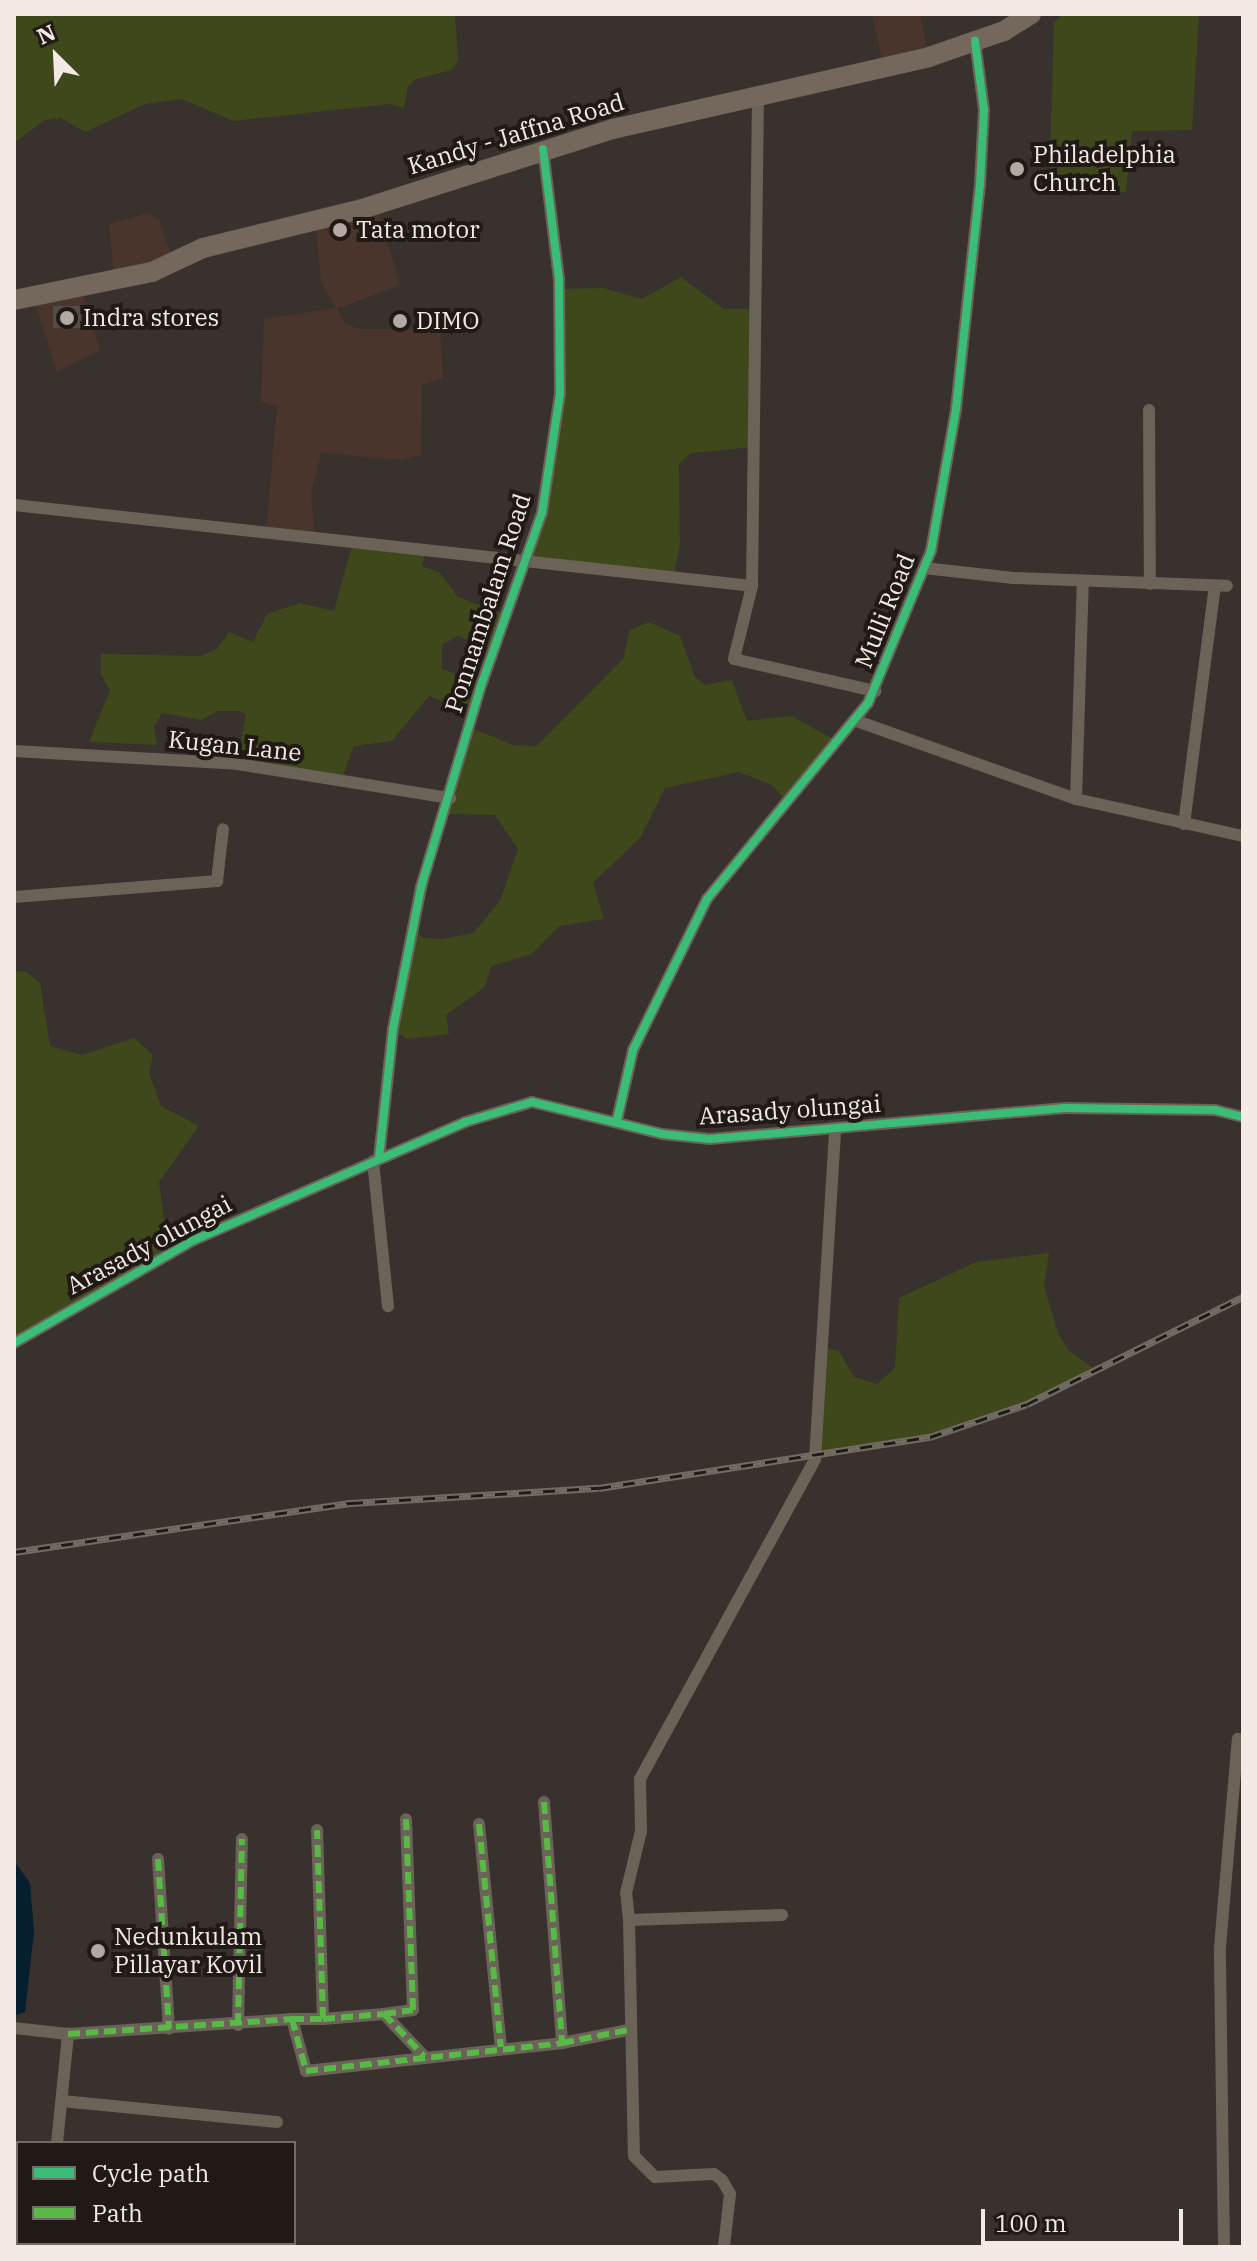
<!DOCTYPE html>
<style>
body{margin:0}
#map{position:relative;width:1257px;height:2261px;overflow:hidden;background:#39312d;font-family:"IBM Plex Serif",serif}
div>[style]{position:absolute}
.built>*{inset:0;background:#49352c}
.green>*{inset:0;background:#3e481b}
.water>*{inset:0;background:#051f2e}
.building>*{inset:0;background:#524b48;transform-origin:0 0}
.minor>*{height:12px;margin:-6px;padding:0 6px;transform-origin:6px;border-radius:6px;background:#6b6258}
.trunk>*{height:20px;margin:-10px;padding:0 10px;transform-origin:10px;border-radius:10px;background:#74685c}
.rail>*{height:7px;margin-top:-3.5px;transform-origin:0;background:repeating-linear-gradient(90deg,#201916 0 12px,#736c65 0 24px);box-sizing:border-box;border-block:2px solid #736c65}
.quiet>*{height:6px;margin-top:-3px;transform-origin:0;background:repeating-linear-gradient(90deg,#58b947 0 12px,transparent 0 18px)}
.cycleway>*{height:8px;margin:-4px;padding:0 4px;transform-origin:4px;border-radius:4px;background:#3abd76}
.dots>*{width:22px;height:22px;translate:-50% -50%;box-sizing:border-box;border:4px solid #201916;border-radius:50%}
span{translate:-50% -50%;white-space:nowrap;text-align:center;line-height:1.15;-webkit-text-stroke:8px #201916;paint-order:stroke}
.street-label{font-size:24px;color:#f3e9e5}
.poi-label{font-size:24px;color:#f3e9e5}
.left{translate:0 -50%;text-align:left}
.frame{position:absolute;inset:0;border:16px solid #f3e9e5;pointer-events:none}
.legend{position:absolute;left:16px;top:2141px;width:280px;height:104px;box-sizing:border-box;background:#201916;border:2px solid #746c69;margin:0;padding:10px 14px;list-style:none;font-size:24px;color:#f3e9e5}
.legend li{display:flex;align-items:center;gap:16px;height:40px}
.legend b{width:40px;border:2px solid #746c69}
.north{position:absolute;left:16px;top:16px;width:80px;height:80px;-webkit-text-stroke:6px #201916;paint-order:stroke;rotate:336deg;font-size:22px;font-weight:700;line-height:32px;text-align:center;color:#f3e9e5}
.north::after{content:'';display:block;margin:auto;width:28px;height:36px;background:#f3e9e5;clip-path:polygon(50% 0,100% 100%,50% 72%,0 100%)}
.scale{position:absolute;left:981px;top:2209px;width:202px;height:36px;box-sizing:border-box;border:4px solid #f3e9e5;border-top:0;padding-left:10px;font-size:24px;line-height:28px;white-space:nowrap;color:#f3e9e5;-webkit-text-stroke:6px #201916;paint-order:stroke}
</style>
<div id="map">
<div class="built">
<div style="clip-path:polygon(872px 14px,920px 14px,929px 57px,884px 68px)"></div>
<div style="clip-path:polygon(376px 204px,400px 285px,337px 309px,346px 324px,359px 329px,440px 329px,443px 378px,422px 385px,421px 455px,400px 460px,321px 453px,311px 494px,315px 539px,266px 532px,277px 406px,261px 401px,264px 319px,336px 308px,321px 282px,315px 220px)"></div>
<div style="clip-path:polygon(148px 213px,159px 219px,173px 262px,114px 276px,109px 224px)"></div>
<div style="clip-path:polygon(80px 289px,100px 350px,57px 372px,33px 297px)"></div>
</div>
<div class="green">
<div style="clip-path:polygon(14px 14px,455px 14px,458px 60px,452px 70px,416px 79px,408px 86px,404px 108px,390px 104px,233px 121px,182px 99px,145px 104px,85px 132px,61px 118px,45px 120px,14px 143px)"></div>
<div style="clip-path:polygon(1063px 14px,1199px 14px,1192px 130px,1132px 131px,1126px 192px,1049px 190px,1054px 22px)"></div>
<div style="clip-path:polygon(681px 277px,724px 309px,758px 309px,754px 447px,691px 453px,679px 464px,680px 545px,673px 577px,525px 559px,542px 513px,560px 394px,559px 289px,603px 288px,642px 299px)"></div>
<div style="clip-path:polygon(353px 542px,426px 549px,422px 566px,440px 573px,458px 597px,504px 614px,493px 649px,458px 636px,442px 645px,442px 669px,482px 683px,473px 713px,429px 696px,392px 741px,354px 746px,341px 781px,237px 764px,246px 715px,239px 711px,218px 711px,201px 720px,162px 713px,154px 726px,157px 745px,89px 742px,110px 690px,101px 675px,101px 654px,201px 656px,217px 649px,229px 632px,253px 642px,267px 614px,300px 603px,334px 611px)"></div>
<div style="clip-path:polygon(649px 622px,680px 636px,695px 677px,705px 685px,732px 680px,747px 721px,792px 716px,836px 741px,786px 801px,772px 785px,739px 772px,665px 788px,640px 838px,593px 883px,604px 919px,559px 926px,532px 954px,491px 966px,485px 987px,446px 1015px,449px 1034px,407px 1039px,394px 1030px,413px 929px,423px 938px,442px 939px,473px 933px,500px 901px,518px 849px,495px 815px,445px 814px,469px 727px,513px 745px,537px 746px,623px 659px,630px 630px)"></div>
<div style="clip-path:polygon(25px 971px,40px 983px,50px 1046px,82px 1055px,134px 1038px,153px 1055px,149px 1073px,161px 1106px,199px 1126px,159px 1182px,169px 1258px,14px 1343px,14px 972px)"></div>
<div style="clip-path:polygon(1049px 1253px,1044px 1286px,1058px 1333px,1069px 1351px,1096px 1370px,1027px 1404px,930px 1437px,815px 1459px,822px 1348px,839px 1351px,854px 1377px,877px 1384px,895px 1368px,899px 1298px,976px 1262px)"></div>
</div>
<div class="water">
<div style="clip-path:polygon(14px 1861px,30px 1883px,34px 1932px,25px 2012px,14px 2016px)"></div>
</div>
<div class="building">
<div style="left:81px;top:306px;width:22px;height:28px;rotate:90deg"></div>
</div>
<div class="minor">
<div style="left:1149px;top:410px;width:174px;rotate:89.7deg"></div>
<div style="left:14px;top:505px;width:742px;rotate:6.26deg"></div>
<div style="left:752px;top:586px;width:75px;rotate:103.9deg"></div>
<div style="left:734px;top:659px;width:145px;rotate:12.8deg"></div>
<div style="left:924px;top:568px;width:90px;rotate:6.4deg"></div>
<div style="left:1013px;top:578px;width:214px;rotate:2.1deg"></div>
<div style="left:752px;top:586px;width:489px;rotate:-89.3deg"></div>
<div style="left:854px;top:720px;width:236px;rotate:19.6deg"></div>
<div style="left:1076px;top:799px;width:171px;rotate:12.5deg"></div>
<div style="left:14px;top:751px;width:223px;rotate:3.3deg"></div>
<div style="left:237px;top:764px;width:216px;rotate:9.1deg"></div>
<div style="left:1076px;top:799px;width:218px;rotate:-88.2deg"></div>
<div style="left:1184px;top:824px;width:240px;rotate:-82.6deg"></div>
<div style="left:14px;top:897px;width:204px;rotate:-4.5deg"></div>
<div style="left:217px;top:881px;width:52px;rotate:-83.4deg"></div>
<div style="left:617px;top:1120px;width:72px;rotate:-77.1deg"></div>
<div style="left:633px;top:1050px;width:168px;rotate:-63.9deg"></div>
<div style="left:707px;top:899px;width:254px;rotate:-50.6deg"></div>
<div style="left:868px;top:703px;width:165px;rotate:-67.5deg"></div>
<div style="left:931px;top:551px;width:144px;rotate:-80deg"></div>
<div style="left:956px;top:409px;width:226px;rotate:-83.9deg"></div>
<div style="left:980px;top:184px;width:74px;rotate:-86.9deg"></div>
<div style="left:984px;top:110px;width:70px;rotate:-97.4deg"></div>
<div style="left:379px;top:1158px;width:130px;rotate:-83.8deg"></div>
<div style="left:393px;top:1029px;width:145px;rotate:-78.8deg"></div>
<div style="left:421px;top:887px;width:213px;rotate:-73.4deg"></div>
<div style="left:482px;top:683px;width:180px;rotate:-70.6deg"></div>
<div style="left:542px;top:513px;width:120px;rotate:-81.4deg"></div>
<div style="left:560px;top:394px;width:115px;rotate:-90.5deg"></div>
<div style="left:559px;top:279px;width:131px;rotate:-97deg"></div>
<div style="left:373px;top:1161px;width:146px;rotate:84.1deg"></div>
<div style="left:14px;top:1343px;width:207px;rotate:-29.8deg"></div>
<div style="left:194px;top:1240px;width:296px;rotate:-23.5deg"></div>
<div style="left:465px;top:1122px;width:70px;rotate:-16.6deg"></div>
<div style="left:532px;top:1102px;width:134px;rotate:13.8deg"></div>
<div style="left:662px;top:1134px;width:48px;rotate:5.9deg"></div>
<div style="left:710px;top:1139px;width:356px;rotate:-5deg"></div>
<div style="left:1065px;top:1108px;width:150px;rotate:0.8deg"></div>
<div style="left:1215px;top:1110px;width:29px;rotate:14deg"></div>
<div style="left:544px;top:1802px;width:242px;rotate:85.7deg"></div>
<div style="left:479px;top:1824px;width:224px;rotate:84.4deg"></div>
<div style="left:158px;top:1859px;width:170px;rotate:86.3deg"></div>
<div style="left:782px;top:1915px;width:153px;rotate:178.1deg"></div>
<div style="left:629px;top:1920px;width:27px;rotate:-96deg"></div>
<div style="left:626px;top:1893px;width:64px;rotate:-76.4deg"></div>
<div style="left:641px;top:1831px;width:52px;rotate:-91.1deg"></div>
<div style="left:640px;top:1779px;width:365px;rotate:-61.3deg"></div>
<div style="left:815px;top:1459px;width:330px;rotate:-86.5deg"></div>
<div style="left:629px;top:1920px;width:236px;rotate:88.8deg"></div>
<div style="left:634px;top:2156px;width:30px;rotate:45deg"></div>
<div style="left:655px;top:2177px;width:59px;rotate:-2.9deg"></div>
<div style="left:714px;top:2174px;width:10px;rotate:37deg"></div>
<div style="left:722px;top:2180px;width:16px;rotate:60deg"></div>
<div style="left:730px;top:2194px;width:53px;rotate:96.5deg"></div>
<div style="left:384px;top:2014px;width:29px;rotate:-8deg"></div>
<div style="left:413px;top:2010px;width:191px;rotate:-92.1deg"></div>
<div style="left:292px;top:2019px;width:31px"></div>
<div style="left:323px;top:2019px;width:189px;rotate:-91.8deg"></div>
<div style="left:323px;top:2019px;width:61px;rotate:-4.7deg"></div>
<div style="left:384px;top:2014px;width:58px;rotate:46.4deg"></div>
<div style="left:238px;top:2025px;width:186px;rotate:-88.8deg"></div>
<div style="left:14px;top:2028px;width:54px;rotate:6.3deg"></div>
<div style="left:68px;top:2034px;width:225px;rotate:-3.8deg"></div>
<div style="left:292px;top:2019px;width:54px;rotate:74.9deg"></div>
<div style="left:306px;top:2071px;width:258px;rotate:-6.2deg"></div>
<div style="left:562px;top:2043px;width:67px;rotate:-11.1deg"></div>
<div style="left:62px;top:2101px;width:216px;rotate:5.6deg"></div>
<div style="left:57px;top:2143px;width:110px;rotate:-84.2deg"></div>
<div style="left:14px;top:2213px;width:4px;rotate:14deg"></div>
<div style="left:30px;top:2247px;width:4px;rotate:-76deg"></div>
<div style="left:101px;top:2247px;width:4px;rotate:-90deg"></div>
<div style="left:178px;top:2247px;width:4px;rotate:-90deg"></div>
<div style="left:1224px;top:2247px;width:300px;rotate:-90.8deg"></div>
<div style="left:1220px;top:1947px;width:209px;rotate:-85.1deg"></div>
</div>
<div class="trunk">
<div style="left:14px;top:300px;width:141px;rotate:-11.5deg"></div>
<div style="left:152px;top:272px;width:56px;rotate:-25.2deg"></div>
<div style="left:203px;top:248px;width:164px;rotate:-13.8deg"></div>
<div style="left:362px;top:209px;width:263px;rotate:-17.7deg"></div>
<div style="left:613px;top:129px;width:324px;rotate:-12.8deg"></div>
<div style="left:929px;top:57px;width:79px;rotate:-19.1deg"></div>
<div style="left:1004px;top:31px;width:32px;rotate:-32deg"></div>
</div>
<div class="rail">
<div style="left:14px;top:1552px;width:341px;rotate:-8.3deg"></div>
<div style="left:351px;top:1503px;width:248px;rotate:-3.5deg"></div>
<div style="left:599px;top:1488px;width:335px;rotate:-8.8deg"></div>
<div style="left:930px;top:1437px;width:102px;rotate:-18.8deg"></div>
<div style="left:1027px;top:1404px;width:241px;rotate:-26.4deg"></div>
</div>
<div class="quiet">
<div style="left:544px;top:1802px;width:242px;rotate:85.7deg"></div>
<div style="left:479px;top:1824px;width:224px;rotate:84.4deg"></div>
<div style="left:158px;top:1859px;width:170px;rotate:86.3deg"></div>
<div style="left:384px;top:2014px;width:29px;rotate:-8deg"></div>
<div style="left:413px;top:2010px;width:191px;rotate:-92.1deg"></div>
<div style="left:292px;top:2019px;width:31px"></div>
<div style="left:323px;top:2019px;width:189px;rotate:-91.8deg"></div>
<div style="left:323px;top:2019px;width:61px;rotate:-4.7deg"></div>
<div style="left:384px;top:2014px;width:58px;rotate:46.4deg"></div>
<div style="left:238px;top:2025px;width:186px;rotate:-88.8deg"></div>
<div style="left:68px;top:2034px;width:225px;rotate:-3.8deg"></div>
<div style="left:292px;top:2019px;width:54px;rotate:74.9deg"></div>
<div style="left:306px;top:2071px;width:258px;rotate:-6.2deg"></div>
<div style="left:562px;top:2043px;width:67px;rotate:-11.1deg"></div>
</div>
<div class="cycleway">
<div style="left:617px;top:1120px;width:72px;rotate:-77.1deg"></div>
<div style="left:633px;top:1050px;width:168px;rotate:-63.9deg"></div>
<div style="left:707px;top:899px;width:254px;rotate:-50.6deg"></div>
<div style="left:868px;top:703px;width:165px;rotate:-67.5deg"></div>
<div style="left:931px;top:551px;width:144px;rotate:-80deg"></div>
<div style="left:956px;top:409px;width:226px;rotate:-83.9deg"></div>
<div style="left:980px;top:184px;width:74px;rotate:-86.9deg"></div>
<div style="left:984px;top:110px;width:70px;rotate:-97.4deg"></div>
<div style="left:379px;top:1158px;width:130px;rotate:-83.8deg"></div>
<div style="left:393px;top:1029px;width:145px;rotate:-78.8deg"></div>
<div style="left:421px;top:887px;width:213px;rotate:-73.4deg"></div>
<div style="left:482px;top:683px;width:180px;rotate:-70.6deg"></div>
<div style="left:542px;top:513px;width:120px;rotate:-81.4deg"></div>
<div style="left:560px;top:394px;width:115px;rotate:-90.5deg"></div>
<div style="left:559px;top:279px;width:131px;rotate:-97deg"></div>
<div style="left:14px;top:1343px;width:207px;rotate:-29.8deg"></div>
<div style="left:194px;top:1240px;width:296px;rotate:-23.5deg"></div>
<div style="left:465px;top:1122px;width:70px;rotate:-16.6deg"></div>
<div style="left:532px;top:1102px;width:134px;rotate:13.8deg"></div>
<div style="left:662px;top:1134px;width:48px;rotate:5.9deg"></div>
<div style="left:710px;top:1139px;width:356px;rotate:-5deg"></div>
<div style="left:1065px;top:1108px;width:150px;rotate:0.8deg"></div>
<div style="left:1215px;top:1110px;width:29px;rotate:14deg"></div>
</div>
<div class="dots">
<div style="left:1017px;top:169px;background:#b2a9a5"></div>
<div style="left:340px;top:230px;background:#b2a9a5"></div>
<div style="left:67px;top:318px;background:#b2a9a5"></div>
<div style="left:400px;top:321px;background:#b2a9a5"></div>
<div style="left:98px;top:1951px;background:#b2a9a5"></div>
</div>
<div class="street-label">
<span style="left:516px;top:134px;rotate:-17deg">Kandy - Jaffna Road</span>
<span style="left:488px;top:603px;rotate:-72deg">Ponnambalam Road</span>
<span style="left:885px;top:611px;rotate:-68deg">Mulli Road</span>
<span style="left:235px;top:746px;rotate:6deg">Kugan Lane</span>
<span style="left:790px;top:1110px;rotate:-4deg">Arasady olungai</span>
<span style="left:149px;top:1245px;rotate:-28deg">Arasady olungai</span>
</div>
<div class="poi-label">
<span class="left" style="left:1033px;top:169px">Philadelphia<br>Church</span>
<span class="left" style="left:356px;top:230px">Tata motor</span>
<span class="left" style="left:83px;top:318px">Indra stores</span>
<span class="left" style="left:416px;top:321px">DIMO</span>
<span class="left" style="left:114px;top:1951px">Nedunkulam<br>Pillayar Kovil</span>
</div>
<div class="frame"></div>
<ul class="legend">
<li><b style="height:10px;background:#3abd76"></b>Cycle path</li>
<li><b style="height:10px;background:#58b947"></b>Path</li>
</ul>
<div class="north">N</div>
<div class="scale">100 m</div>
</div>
